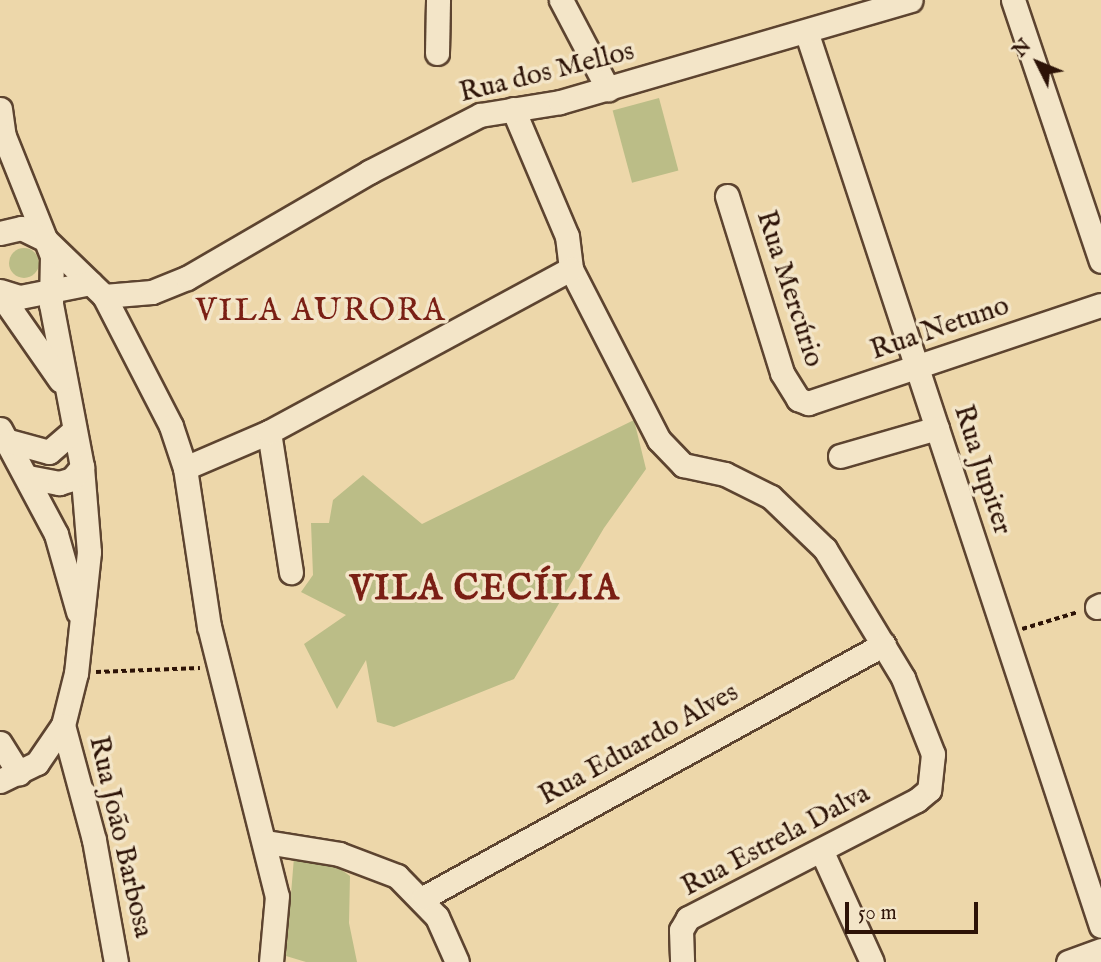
<!DOCTYPE html>
<meta charset="utf-8">
<style>
body{margin:0}
#map{position:relative;width:1101px;height:962px;overflow:hidden;background:#edd7aa;font-family:"IM FELL English",serif}
div>[style]{position:absolute}
.green>*{inset:0;background:#bbbd87;transform-origin:0 0}
.round{border-radius:50%}
.path>*{height:3.5px;margin-top:-1.75px;transform-origin:0;background:repeating-linear-gradient(90deg,#2d1307 0 5px,transparent 0 8.5px)}
.roads{filter:drop-shadow(2px 0 #5d4430) drop-shadow(-2px 0 #5d4430) drop-shadow(0 2px #5d4430) drop-shadow(0 -2px #5d4430)}
.minor>*{height:23px;margin:-11.5px;padding:0 11.5px;transform-origin:11.5px;border-radius:11.5px;background:#f3e5c8}
span{translate:-50% -50%;white-space:nowrap;text-align:center;line-height:1.15;-webkit-text-stroke:7px #f3e5c8;paint-order:stroke}
.street-label{font-size:28px;color:#2d1307}
.quarter-label{font-size:32px;color:#7a1f14;letter-spacing:2px}
.district-label{font-size:35px;color:#7a1f14;font-weight:700;letter-spacing:2px}
.north{position:absolute;left:1003px;top:28px;width:70px;height:70px;-webkit-text-stroke:5px #f3e5c8;paint-order:stroke;rotate:313deg;font-size:19px;font-weight:700;line-height:28px;text-align:center;color:#2d1307}
.north::after{content:'';display:block;margin:auto;width:24px;height:32px;background:#2d1307;clip-path:polygon(50% 0,100% 100%,50% 72%,0 100%)}
.scale{position:absolute;left:845px;top:902px;width:133px;height:32px;box-sizing:border-box;border:4px solid #2d1307;border-top:0;padding-left:9px;font-size:21px;line-height:24px;white-space:nowrap;color:#2d1307;-webkit-text-stroke:5px #f3e5c8;paint-order:stroke}
</style>
<div id="map">
<div class="green">
<div style="left:659px;top:98px;width:75px;height:48px;rotate:75deg"></div>
<div class="round" style="left:9px;top:248px;width:30px;height:30px"></div>
<div style="clip-path:polygon(634px 420px,646px 469px,604px 528px,514px 679px,394px 727px,377px 722px,366px 660px,337px 709px,304px 644px,346px 615px,301px 592px,313px 575px,311px 523px,329px 523px,333px 500px,363px 475px,422px 524px)"></div>
<div style="clip-path:polygon(294px 857px,332px 863px,350px 876px,349px 923px,357px 962px,306px 962px,286px 956px)"></div>
</div>
<div class="path">
<div style="left:1022px;top:629px;width:59px;rotate:-16.9deg"></div>
<div style="left:96px;top:672px;width:104px;rotate:-2.2deg"></div>
</div>
<div class="roads">
<div class="minor">
<div style="left:561px;top:0;width:101px;rotate:62.2deg"></div>
<div style="left:1013px;top:0;width:275px;rotate:71.4deg"></div>
<div style="left:807px;top:34px;width:939px;rotate:71.76deg"></div>
<div style="left:437px;top:53px;width:53px;rotate:-88.9deg"></div>
<div style="left:0;top:109px;width:27px;rotate:82deg"></div>
<div style="left:4px;top:136px;width:129px;rotate:68.2deg"></div>
<div style="left:52px;top:256px;width:48px;rotate:91.2deg"></div>
<div style="left:51px;top:304px;width:166px;rotate:79.2deg"></div>
<div style="left:82px;top:467px;width:85px;rotate:85.3deg"></div>
<div style="left:89px;top:552px;width:122px;rotate:96.1deg"></div>
<div style="left:76px;top:673px;width:54px;rotate:104deg"></div>
<div style="left:63px;top:725px;width:46px;rotate:124.4deg"></div>
<div style="left:37px;top:763px;width:41px;rotate:154.1deg"></div>
<div style="left:513px;top:109px;width:138px;rotate:67deg"></div>
<div style="left:567px;top:236px;width:33px;rotate:83deg"></div>
<div style="left:571px;top:269px;width:192px;rotate:62.8deg"></div>
<div style="left:659px;top:440px;width:35px;rotate:46deg"></div>
<div style="left:683px;top:465px;width:43px;rotate:12.1deg"></div>
<div style="left:725px;top:474px;width:51px;rotate:26.6deg"></div>
<div style="left:771px;top:497px;width:75px;rotate:43.9deg"></div>
<div style="left:825px;top:549px;width:151px;rotate:58.8deg"></div>
<div style="left:903px;top:678px;width:82px;rotate:68.5deg"></div>
<div style="left:933px;top:754px;width:36px;rotate:96deg"></div>
<div style="left:929px;top:790px;width:16px;rotate:140deg"></div>
<div style="left:917px;top:800px;width:258px;rotate:152.7deg"></div>
<div style="left:688px;top:918px;width:14px;rotate:120deg"></div>
<div style="left:681px;top:930px;width:32px;rotate:88deg"></div>
<div style="left:727px;top:196px;width:185px;rotate:72.7deg"></div>
<div style="left:782px;top:373px;width:31px;rotate:58deg"></div>
<div style="left:798px;top:399px;width:11px;rotate:22deg"></div>
<div style="left:808px;top:403px;width:309px;rotate:-18.5deg"></div>
<div style="left:0;top:233px;width:22px;rotate:-13deg"></div>
<div style="left:21px;top:228px;width:28px;rotate:26deg"></div>
<div style="left:46px;top:240px;width:81px;rotate:44deg"></div>
<div style="left:104px;top:296px;width:146px;rotate:62.7deg"></div>
<div style="left:171px;top:426px;width:44px;rotate:71.6deg"></div>
<div style="left:185px;top:468px;width:160px;rotate:81.4deg"></div>
<div style="left:209px;top:626px;width:278px;rotate:75.9deg"></div>
<div style="left:277px;top:896px;width:66px;rotate:95.2deg"></div>
<div style="left:0;top:291px;width:21px;rotate:17deg"></div>
<div style="left:20px;top:297px;width:72px;rotate:-11.2deg"></div>
<div style="left:0;top:294px;width:105px;rotate:55.1deg"></div>
<div style="left:104px;top:296px;width:48px;rotate:-4.8deg"></div>
<div style="left:152px;top:292px;width:38px;rotate:-22deg"></div>
<div style="left:187px;top:278px;width:211px;rotate:-30.2deg"></div>
<div style="left:369px;top:172px;width:125px;rotate:-27.2deg"></div>
<div style="left:480px;top:115px;width:81px;rotate:-9.2deg"></div>
<div style="left:560px;top:102px;width:365px;rotate:-16.2deg"></div>
<div style="left:0;top:429px;width:119px;rotate:61.9deg"></div>
<div style="left:56px;top:534px;width:81px;rotate:74.2deg"></div>
<div style="left:269px;top:432px;width:142px;rotate:81.1deg"></div>
<div style="left:9px;top:441px;width:41px;rotate:15.4deg"></div>
<div style="left:49px;top:452px;width:33px;rotate:-41deg"></div>
<div style="left:840px;top:456px;width:101px;rotate:-16.1deg"></div>
<div style="left:185px;top:468px;width:91px;rotate:-23.2deg"></div>
<div style="left:269px;top:432px;width:343px;rotate:-28.4deg"></div>
<div style="left:28px;top:477px;width:32px;rotate:11deg"></div>
<div style="left:59px;top:483px;width:14px;rotate:-17deg"></div>
<div style="left:72px;top:479px;width:16px;rotate:-50deg"></div>
<div style="left:1097px;top:607px;width:4px;rotate:-27deg"></div>
<div style="left:63px;top:725px;width:119px;rotate:74.9deg"></div>
<div style="left:94px;top:840px;width:124px;rotate:79.8deg"></div>
<div style="left:0;top:743px;width:36px;rotate:58deg"></div>
<div style="left:266px;top:842px;width:74px;rotate:9.3deg"></div>
<div style="left:339px;top:854px;width:62px;rotate:20.8deg"></div>
<div style="left:397px;top:876px;width:57px;rotate:45.7deg"></div>
<div style="left:437px;top:917px;width:49px;rotate:66deg"></div>
<div style="left:822px;top:852px;width:121px;rotate:65.6deg"></div>
<div style="left:423px;top:898px;width:526px;rotate:-28.85deg"></div>
<div style="left:1068px;top:962px;width:35px;rotate:-20deg"></div>
</div>
</div>
<div class="street-label">
<span style="left:547px;top:73px;rotate:-14deg">Rua dos Mellos</span>
<span style="left:789px;top:289px;rotate:72deg">Rua Mercúrio</span>
<span style="left:940px;top:329px;rotate:-19deg">Rua Netuno</span>
<span style="left:982px;top:470px;rotate:72deg">Rua Jupiter</span>
<span style="left:639px;top:745px;rotate:-29deg">Rua Eduardo Alves</span>
<span style="left:120px;top:837px;rotate:77deg">Rua João Barbosa</span>
<span style="left:776px;top:841px;rotate:-28deg">Rua Estrela Dalva</span>
</div>
<div class="quarter-label">
<span style="left:321px;top:312px">VILA AURORA</span>
</div>
<div class="district-label">
<span style="left:485px;top:590px">VILA CECÍLIA</span>
</div>
<div class="north">N</div>
<div class="scale">50 m</div>
</div>
